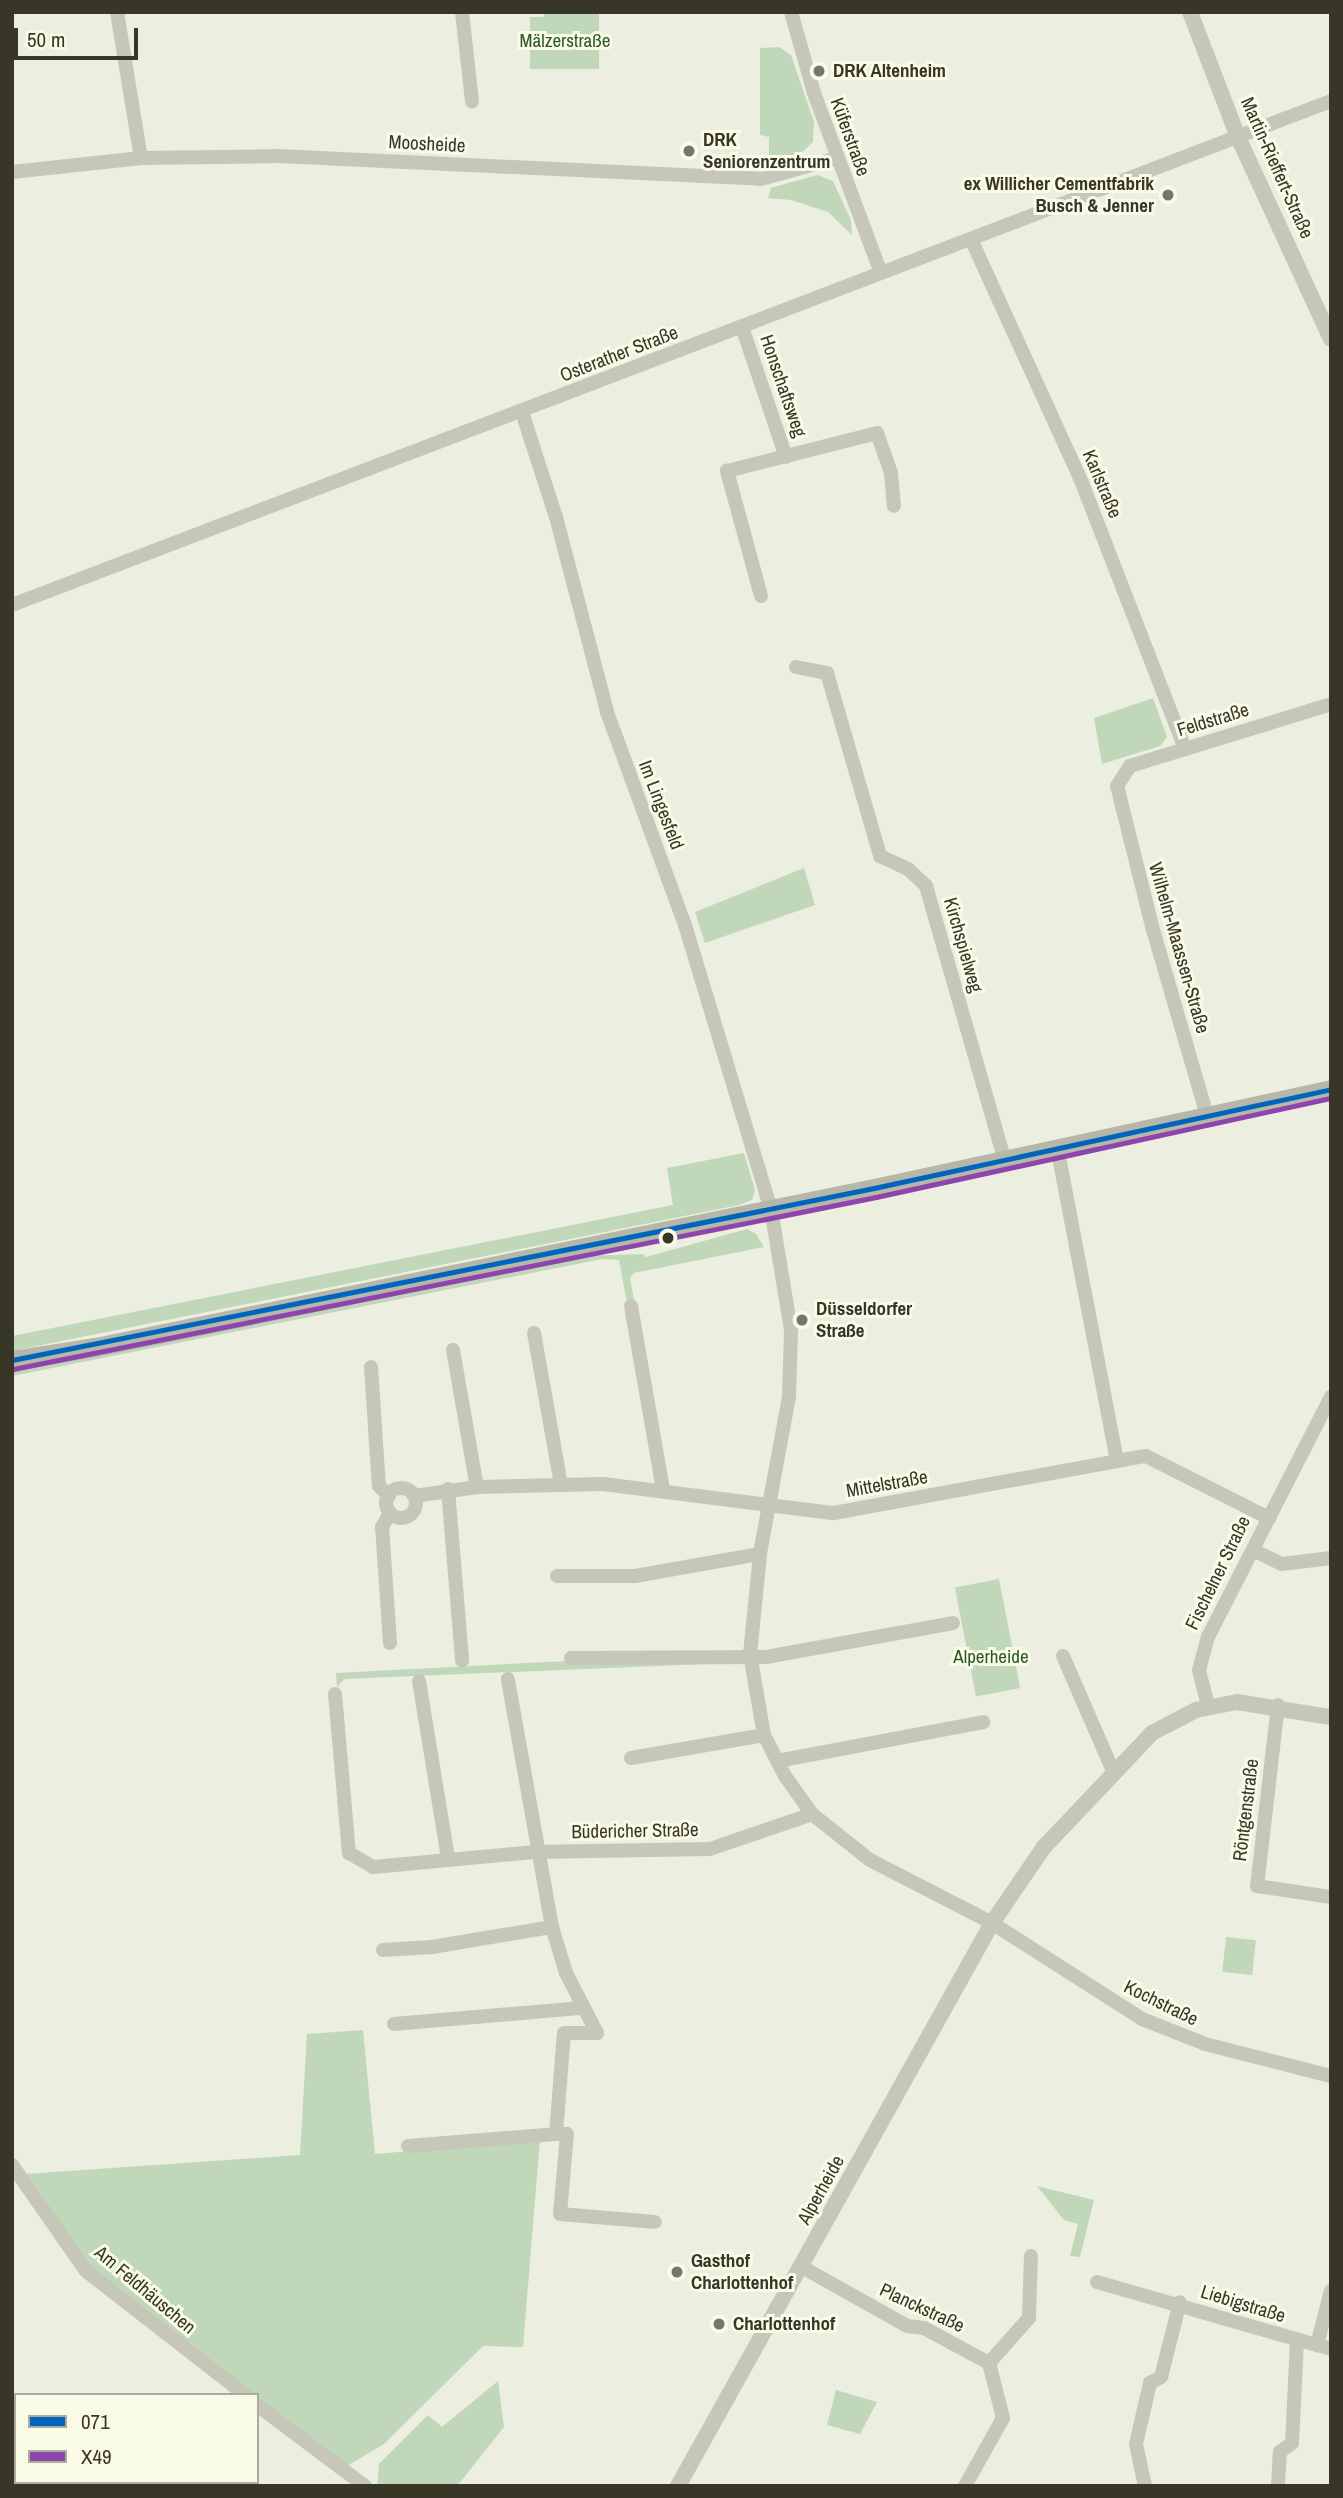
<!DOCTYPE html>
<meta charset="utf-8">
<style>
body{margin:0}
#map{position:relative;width:1343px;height:2498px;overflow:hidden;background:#eceee0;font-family:"Archivo Narrow",sans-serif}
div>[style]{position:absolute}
.green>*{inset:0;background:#c1d7b9;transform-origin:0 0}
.minor>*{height:14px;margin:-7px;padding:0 7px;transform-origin:7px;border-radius:7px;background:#c7c7b9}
.minor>.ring{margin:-7px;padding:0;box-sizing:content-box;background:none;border:14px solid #c7c7b9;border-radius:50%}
.tertiary>*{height:16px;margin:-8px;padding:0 8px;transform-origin:8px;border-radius:8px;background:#c7c7b9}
.secondary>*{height:19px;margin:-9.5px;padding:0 9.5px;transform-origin:9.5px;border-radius:9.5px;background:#b6b7a9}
.bus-1>*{height:5px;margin:-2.5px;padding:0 2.5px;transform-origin:2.5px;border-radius:2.5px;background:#0065bd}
.bus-2>*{height:5px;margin:-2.5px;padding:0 2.5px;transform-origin:2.5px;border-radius:2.5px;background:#8e44ad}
.dots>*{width:19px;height:19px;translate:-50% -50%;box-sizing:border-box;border:4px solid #f9fbe7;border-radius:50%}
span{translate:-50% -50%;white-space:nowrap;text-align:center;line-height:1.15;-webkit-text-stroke:6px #f9fbe7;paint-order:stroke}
.park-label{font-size:19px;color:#2c5829}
.poi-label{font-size:19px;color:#383627;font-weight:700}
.left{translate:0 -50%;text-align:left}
.right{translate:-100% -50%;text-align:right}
.street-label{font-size:19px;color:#383627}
.frame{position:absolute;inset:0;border:14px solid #383627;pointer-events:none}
.legend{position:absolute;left:14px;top:2393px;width:245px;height:91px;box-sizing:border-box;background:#f9fbe7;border:2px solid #acac9a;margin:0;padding:9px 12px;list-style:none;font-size:21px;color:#383627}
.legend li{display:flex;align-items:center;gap:14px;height:35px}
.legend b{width:35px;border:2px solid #acac9a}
.scale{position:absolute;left:14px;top:28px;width:124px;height:32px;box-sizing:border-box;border:4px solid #383627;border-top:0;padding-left:9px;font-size:21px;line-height:24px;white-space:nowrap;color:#383627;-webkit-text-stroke:5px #f9fbe7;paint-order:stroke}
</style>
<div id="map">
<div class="green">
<div style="clip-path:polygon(544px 12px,599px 12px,599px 69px,530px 69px,530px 17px,544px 17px)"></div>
<div style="clip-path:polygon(779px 47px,791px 55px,814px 122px,813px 142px,799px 155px,769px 164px,769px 137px,760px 135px,760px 48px)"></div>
<div style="clip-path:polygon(817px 175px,833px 181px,851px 220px,852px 235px,828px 212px,791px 200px,768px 198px,771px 188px)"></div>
<div style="clip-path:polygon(1153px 698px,1167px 737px,1160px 746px,1102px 764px,1094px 718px)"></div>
<div style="clip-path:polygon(804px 868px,815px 905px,705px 943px,695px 912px)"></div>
<div style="clip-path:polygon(744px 1153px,755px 1190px,752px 1200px,739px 1205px,12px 1351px,12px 1336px,673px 1205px,667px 1168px)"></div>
<div style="clip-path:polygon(747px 1229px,756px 1234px,764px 1247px,634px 1273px,630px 1278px,635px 1306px,628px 1308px,619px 1260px,602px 1259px,12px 1376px,12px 1369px,582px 1256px,643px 1254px,646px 1257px)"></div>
<div style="left:999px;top:1579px;width:111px;height:45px;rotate:79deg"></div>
<div style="clip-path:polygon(567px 1661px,729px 1663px,344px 1679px,337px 1687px,336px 1673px)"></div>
<div style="left:1226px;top:1937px;width:30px;height:35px;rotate:6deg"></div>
<div style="clip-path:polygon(363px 2030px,375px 2154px,540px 2140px,523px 2347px,483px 2346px,384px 2444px,347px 2466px,89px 2266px,25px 2174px,300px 2155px,307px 2034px)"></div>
<div style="clip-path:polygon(1037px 2186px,1094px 2200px,1080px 2257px,1070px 2256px,1078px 2224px,1064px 2220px)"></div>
<div style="clip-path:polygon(498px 2381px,504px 2427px,457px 2486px,377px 2486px,379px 2464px,428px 2415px,442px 2427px)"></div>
<div style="clip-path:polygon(836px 2390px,877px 2402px,860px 2434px,827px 2425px)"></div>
</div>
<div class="minor">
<div style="left:117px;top:12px;width:148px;rotate:80.7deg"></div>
<div style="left:462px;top:12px;width:90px;rotate:83.6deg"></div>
<div style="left:791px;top:12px;width:84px;rotate:74.1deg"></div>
<div style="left:814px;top:93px;width:192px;rotate:69.6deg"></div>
<div style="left:12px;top:172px;width:130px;rotate:-6.2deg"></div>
<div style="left:141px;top:158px;width:138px;rotate:-0.8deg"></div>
<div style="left:279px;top:156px;width:483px;rotate:2.7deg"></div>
<div style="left:761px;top:179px;width:79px;rotate:-15.4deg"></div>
<div style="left:971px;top:239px;width:268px;rotate:65.5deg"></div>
<div style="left:1082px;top:483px;width:285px;rotate:68.8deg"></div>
<div style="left:742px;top:327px;width:137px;rotate:71.3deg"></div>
<div style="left:522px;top:412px;width:110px;rotate:72.1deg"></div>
<div style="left:556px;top:517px;width:202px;rotate:75.3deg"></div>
<div style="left:607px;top:712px;width:227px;rotate:69.9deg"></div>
<div style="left:685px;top:925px;width:297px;rotate:73.2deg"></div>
<div style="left:771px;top:1209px;width:123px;rotate:80.6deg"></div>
<div style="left:791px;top:1330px;width:67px;rotate:91.7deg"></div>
<div style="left:789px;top:1397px;width:160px;rotate:100.5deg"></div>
<div style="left:760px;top:1554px;width:100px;rotate:95.7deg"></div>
<div style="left:750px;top:1654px;width:82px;rotate:80.2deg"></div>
<div style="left:764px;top:1735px;width:46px;rotate:62.9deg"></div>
<div style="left:785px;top:1776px;width:47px;rotate:54.6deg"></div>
<div style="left:812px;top:1814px;width:74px;rotate:38.4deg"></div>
<div style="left:870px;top:1860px;width:137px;rotate:27.3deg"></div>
<div style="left:992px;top:1923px;width:178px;rotate:32.6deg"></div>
<div style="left:1142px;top:2019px;width:68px;rotate:21.6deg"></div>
<div style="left:1205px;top:2044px;width:130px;rotate:14.3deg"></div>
<div style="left:761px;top:596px;width:130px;rotate:-105.2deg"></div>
<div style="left:727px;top:471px;width:155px;rotate:-14.2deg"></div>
<div style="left:877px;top:433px;width:42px;rotate:70.7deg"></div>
<div style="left:891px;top:473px;width:33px;rotate:85deg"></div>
<div style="left:12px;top:605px;width:1412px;rotate:-20.91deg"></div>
<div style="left:796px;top:667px;width:32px;rotate:11deg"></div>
<div style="left:827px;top:673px;width:191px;rotate:73.8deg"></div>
<div style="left:880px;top:856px;width:31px;rotate:25deg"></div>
<div style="left:908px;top:869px;width:25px;rotate:43deg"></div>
<div style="left:926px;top:886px;width:286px;rotate:74deg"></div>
<div style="left:1208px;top:1119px;width:201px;rotate:-106.2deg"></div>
<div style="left:1152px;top:926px;width:144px;rotate:-104deg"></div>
<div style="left:1117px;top:786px;width:24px;rotate:-57deg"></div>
<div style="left:1130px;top:766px;width:210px;rotate:-17.1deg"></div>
<div style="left:631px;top:1306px;width:187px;rotate:80.1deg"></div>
<div style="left:534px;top:1333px;width:153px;rotate:79.9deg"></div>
<div style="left:453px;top:1350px;width:139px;rotate:80.1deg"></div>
<div style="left:371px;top:1367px;width:119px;rotate:86.2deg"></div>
<div style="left:379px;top:1486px;width:14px;rotate:45deg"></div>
<div style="left:1117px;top:1461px;width:29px;rotate:-10deg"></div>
<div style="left:1146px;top:1456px;width:138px;rotate:26.8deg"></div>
<div class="ring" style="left:386px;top:1488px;width:16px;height:16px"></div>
<div style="left:448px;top:1489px;width:172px;rotate:85.3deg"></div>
<div style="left:414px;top:1496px;width:64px;rotate:-8.1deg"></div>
<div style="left:477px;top:1487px;width:126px;rotate:-1.4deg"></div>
<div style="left:603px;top:1484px;width:233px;rotate:7.2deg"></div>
<div style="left:834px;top:1513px;width:288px;rotate:-10.4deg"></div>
<div style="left:1117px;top:1461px;width:316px;rotate:-100.8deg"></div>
<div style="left:1253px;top:1550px;width:32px;rotate:26deg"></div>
<div style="left:1282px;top:1564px;width:49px;rotate:-7deg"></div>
<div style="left:557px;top:1576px;width:78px"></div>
<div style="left:635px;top:1576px;width:127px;rotate:-10deg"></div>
<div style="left:390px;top:1643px;width:116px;rotate:-93.9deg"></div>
<div style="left:382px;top:1527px;width:16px;rotate:-60deg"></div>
<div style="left:1063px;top:1656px;width:125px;rotate:66.5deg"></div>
<div style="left:571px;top:1658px;width:195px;rotate:-0.3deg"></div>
<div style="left:766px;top:1657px;width:190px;rotate:-10.3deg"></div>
<div style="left:419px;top:1681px;width:180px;rotate:80.7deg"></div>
<div style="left:335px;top:1694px;width:160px;rotate:85deg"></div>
<div style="left:349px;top:1853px;width:28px;rotate:30deg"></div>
<div style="left:373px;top:1867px;width:163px;rotate:-5.3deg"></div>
<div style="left:535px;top:1852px;width:175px;rotate:-1deg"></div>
<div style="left:710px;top:1849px;width:108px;rotate:-18.9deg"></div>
<div style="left:1278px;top:1705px;width:182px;rotate:96.6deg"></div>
<div style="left:1257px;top:1886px;width:75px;rotate:8.5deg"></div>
<div style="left:1208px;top:1706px;width:37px;rotate:-104deg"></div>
<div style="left:1199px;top:1670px;width:34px;rotate:-75deg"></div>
<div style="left:1208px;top:1637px;width:270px;rotate:-62.9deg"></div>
<div style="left:631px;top:1758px;width:135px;rotate:-9.8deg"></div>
<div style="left:777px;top:1761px;width:210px;rotate:-10.7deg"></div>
<div style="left:383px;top:1950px;width:49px;rotate:-3.5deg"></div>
<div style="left:432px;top:1947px;width:122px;rotate:-9.5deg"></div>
<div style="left:394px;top:2024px;width:189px;rotate:-4.9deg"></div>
<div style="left:556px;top:2134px;width:11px"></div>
<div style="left:567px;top:2134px;width:80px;rotate:95deg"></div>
<div style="left:560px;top:2214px;width:95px;rotate:4.8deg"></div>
<div style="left:408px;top:2146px;width:148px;rotate:-4.6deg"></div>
<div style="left:556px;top:2134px;width:101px;rotate:-85.5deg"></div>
<div style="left:564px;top:2033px;width:33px"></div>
<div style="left:597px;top:2033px;width:68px;rotate:-117.3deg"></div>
<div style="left:566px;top:1973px;width:48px;rotate:-106.9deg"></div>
<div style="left:552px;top:1927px;width:252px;rotate:-100.1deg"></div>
<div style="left:12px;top:2165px;width:129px;rotate:55.1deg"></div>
<div style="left:86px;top:2271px;width:202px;rotate:37.9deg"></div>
<div style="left:802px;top:2267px;width:120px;rotate:29.3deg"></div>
<div style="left:907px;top:2326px;width:17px;rotate:7deg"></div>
<div style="left:924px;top:2328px;width:74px;rotate:28.3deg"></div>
<div style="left:989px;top:2363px;width:57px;rotate:75.7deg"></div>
<div style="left:1003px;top:2418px;width:78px;rotate:119.2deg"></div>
<div style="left:1097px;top:2282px;width:229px;rotate:16deg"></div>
<div style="left:1317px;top:2345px;width:56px;rotate:-75.5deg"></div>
<div style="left:1317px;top:2345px;width:15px;rotate:16deg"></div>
<div style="left:989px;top:2363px;width:60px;rotate:-48.4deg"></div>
<div style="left:1029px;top:2318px;width:62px;rotate:-88.2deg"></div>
<div style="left:257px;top:2405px;width:135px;rotate:36.9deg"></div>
<div style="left:1145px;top:2486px;width:43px;rotate:-102.1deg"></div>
<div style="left:1136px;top:2444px;width:63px;rotate:-77.1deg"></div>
<div style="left:1150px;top:2383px;width:13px;rotate:-29deg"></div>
<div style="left:1161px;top:2377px;width:77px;rotate:-75.8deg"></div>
<div style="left:1278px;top:2486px;width:34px;rotate:-87deg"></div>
<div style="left:1280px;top:2452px;width:15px;rotate:-37deg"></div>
<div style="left:1292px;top:2443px;width:103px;rotate:-87.2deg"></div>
</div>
<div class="tertiary">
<div style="left:1190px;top:12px;width:134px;rotate:69deg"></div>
<div style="left:1238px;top:137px;width:222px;rotate:65.3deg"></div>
<div style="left:678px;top:2486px;width:645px;rotate:-60.85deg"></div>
<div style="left:992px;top:1923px;width:92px;rotate:-55.6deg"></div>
<div style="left:1044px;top:1847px;width:157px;rotate:-46.5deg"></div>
<div style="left:1152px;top:1733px;width:50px;rotate:-27.6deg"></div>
<div style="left:1196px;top:1710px;width:42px;rotate:-11deg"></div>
<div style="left:1237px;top:1702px;width:95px;rotate:9.1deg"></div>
</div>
<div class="secondary">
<div style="left:12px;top:1360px;width:84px;rotate:-8.9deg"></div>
<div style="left:95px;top:1347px;width:795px;rotate:-11.54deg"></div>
<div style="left:874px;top:1188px;width:468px;rotate:-12.2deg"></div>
</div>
<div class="bus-1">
<div style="left:12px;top:1360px;width:879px;rotate:-11.28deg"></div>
<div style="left:874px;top:1188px;width:468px;rotate:-12.2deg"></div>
</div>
<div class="bus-2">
<div style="left:13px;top:1369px;width:880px;rotate:-11.27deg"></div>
<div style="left:876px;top:1197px;width:466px;rotate:-12.3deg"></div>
</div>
<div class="dots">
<div style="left:819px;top:71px;background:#777668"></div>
<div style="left:689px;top:151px;background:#777668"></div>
<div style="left:1168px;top:195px;background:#777668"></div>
<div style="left:668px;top:1238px;background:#383627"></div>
<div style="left:802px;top:1320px;background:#777668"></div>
<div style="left:677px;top:2272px;background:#777668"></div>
<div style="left:719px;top:2324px;background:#777668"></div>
</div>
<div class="park-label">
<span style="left:565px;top:41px">Mälzerstraße</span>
<span style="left:991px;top:1657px">Alperheide</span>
</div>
<div class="poi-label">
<span class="left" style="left:833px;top:71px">DRK Altenheim</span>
<span class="left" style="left:703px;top:151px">DRK<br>Seniorenzentrum</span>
<span class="right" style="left:1154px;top:195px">ex Willicher Cementfabrik<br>Busch &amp; Jenner</span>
<span class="left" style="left:816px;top:1320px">Düsseldorfer<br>Straße</span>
<span class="left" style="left:691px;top:2272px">Gasthof<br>Charlottenhof</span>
<span class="left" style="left:733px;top:2324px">Charlottenhof</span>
</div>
<div class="street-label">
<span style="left:850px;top:137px;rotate:70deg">Küferstraße</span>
<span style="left:427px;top:144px;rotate:3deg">Moosheide</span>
<span style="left:1277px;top:168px;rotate:66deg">Martin-Rieffert-Straße</span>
<span style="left:619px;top:354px;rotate:-21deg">Osterather Straße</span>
<span style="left:783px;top:386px;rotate:71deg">Honschaftsweg</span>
<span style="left:1102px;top:484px;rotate:67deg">Karlstraße</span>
<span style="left:1213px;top:720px;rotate:-17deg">Feldstraße</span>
<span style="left:661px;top:805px;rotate:69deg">Im Lingesfeld</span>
<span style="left:963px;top:945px;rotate:74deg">Kirchspielweg</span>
<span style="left:1179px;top:948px;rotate:74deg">Wilhelm-Maassen-Straße</span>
<span style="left:887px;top:1484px;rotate:-10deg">Mittelstraße</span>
<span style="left:1218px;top:1573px;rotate:-64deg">Fischelner Straße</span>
<span style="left:1246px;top:1810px;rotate:-83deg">Röntgenstraße</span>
<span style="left:635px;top:1831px;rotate:-1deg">Büdericher Straße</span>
<span style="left:1161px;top:2003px;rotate:26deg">Kochstraße</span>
<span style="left:821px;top:2190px;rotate:-61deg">Alperheide</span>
<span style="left:145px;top:2290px;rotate:40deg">Am Feldhäuschen</span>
<span style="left:1243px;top:2304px;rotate:17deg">Liebigstraße</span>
<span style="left:922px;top:2308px;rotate:25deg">Planckstraße</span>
</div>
<div class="frame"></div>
<ul class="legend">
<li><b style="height:9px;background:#0065bd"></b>071</li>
<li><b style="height:9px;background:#8e44ad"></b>X49</li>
</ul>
<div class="scale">50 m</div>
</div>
